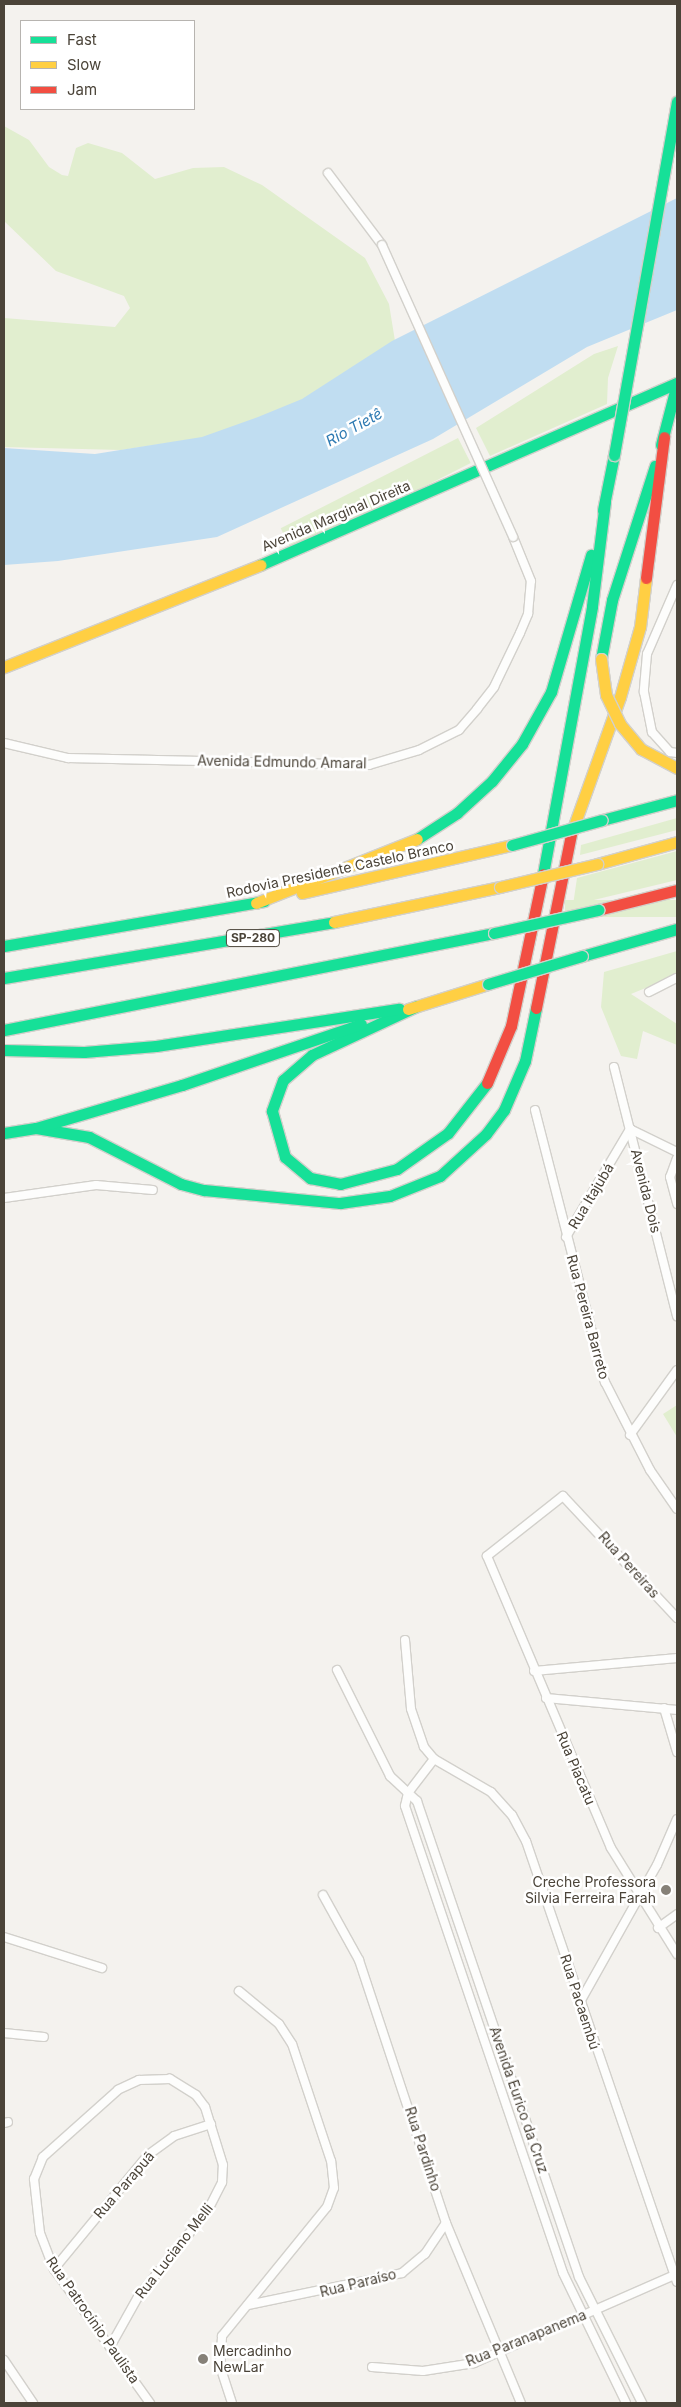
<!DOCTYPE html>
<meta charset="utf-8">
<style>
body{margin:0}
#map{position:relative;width:681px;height:2407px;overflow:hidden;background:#f4f2ee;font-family:Inter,sans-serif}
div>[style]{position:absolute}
.green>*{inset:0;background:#e1eecf;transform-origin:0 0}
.water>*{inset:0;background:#c0ddf1}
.roads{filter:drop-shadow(1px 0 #d2d0cb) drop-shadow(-1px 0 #d2d0cb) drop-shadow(0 1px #d2d0cb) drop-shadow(0 -1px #d2d0cb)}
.street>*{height:8px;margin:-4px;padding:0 4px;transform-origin:4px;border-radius:4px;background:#fdfdfc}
.fast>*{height:11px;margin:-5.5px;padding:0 5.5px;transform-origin:5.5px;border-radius:5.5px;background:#16e098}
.slow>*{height:11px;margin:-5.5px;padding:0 5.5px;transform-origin:5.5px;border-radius:5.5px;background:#ffcf43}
.jam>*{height:11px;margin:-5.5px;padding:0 5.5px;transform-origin:5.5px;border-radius:5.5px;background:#f24e42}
.bridges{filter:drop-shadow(1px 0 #d2d0cb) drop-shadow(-1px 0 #d2d0cb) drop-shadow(0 1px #d2d0cb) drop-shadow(0 -1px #d2d0cb)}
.street-bridge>*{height:8px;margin:-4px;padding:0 4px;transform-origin:4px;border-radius:4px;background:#fdfdfc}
.fast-bridge>*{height:11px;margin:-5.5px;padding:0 5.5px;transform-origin:5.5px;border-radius:5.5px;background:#16e098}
.slow-bridge>*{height:11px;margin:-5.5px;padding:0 5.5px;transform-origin:5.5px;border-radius:5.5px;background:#ffcf43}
.dots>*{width:14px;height:14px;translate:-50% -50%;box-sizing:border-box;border:2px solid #fff;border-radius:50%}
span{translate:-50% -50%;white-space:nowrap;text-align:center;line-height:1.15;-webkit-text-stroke:5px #fff;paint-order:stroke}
.shield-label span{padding:1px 4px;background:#fff;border:1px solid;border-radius:4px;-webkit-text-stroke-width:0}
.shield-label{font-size:12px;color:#4b4439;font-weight:700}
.street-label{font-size:14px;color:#4b4439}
.poi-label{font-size:14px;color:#4b4439}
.right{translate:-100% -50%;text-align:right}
.left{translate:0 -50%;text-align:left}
.water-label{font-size:15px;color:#2e7ab2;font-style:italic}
.frame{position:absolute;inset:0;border:5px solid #4b4439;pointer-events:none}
.legend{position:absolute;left:20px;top:20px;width:175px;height:90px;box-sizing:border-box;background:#fff;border:1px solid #b7b4b0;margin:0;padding:6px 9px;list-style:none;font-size:15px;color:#4b4439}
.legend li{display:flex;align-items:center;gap:10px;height:25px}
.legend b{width:25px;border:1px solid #b7b4b0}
</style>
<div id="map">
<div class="green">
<div style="clip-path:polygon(4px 126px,29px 140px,49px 167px,62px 175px,68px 176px,76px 148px,88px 143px,122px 153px,155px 179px,193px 168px,224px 167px,262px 185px,365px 258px,389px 304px,395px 341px,341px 384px,215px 436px,121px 450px,4px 447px,4px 318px,115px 327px,130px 308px,124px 296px,56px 271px,4px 221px)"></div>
<div style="clip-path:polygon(618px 346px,608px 378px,607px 404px,490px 456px,476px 428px,594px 354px)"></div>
<div style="left:458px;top:438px;width:28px;height:199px;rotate:63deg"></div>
<div style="clip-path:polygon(677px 818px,677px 830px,580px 855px,581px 845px)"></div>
<div style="clip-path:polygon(677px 851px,677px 880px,573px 905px,577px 878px)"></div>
<div style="left:677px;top:900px;width:17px;height:112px;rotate:90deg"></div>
<div style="clip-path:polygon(677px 951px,677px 975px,631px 994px,677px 1024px,677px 1045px,643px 1031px,637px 1059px,621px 1056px,601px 1007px,604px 972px)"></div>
<div style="clip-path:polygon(677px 1405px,677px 1437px,663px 1414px)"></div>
</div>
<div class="water">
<div style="clip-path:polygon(677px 198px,677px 310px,587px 347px,433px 439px,217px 537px,58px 561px,4px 565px,4px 448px,95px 454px,202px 437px,258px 417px,302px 399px,392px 341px)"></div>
</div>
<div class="roads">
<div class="street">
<div style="left:328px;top:173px;width:90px;rotate:53.1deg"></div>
<div style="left:677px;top:585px;width:75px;rotate:113.5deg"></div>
<div style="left:647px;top:654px;width:38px;rotate:95deg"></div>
<div style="left:644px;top:692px;width:41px;rotate:78.7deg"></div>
<div style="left:652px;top:732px;width:27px;rotate:48deg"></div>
<div style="left:670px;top:752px;width:7px;rotate:8deg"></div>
<div style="left:4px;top:743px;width:66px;rotate:13.2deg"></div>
<div style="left:68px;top:758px;width:301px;rotate:1.3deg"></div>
<div style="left:369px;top:765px;width:52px;rotate:-16.7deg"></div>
<div style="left:419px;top:750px;width:45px;rotate:-26.6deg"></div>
<div style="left:459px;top:730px;width:28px;rotate:-49deg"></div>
<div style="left:477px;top:709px;width:28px;rotate:-52deg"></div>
<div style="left:494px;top:687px;width:60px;rotate:-64.3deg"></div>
<div style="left:520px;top:633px;width:21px;rotate:-67deg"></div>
<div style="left:528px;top:614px;width:33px;rotate:-85deg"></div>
<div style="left:531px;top:581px;width:48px;rotate:-112.2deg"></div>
<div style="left:649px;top:992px;width:31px;rotate:-27deg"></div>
<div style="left:614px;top:1067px;width:257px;rotate:75.8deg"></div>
<div style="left:535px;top:1110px;width:281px;rotate:75.6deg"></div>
<div style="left:605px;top:1382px;width:99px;rotate:62.9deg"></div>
<div style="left:650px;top:1470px;width:47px;rotate:55.3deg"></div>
<div style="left:677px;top:1158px;width:20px;rotate:110deg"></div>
<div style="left:670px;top:1177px;width:28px;rotate:75deg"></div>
<div style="left:4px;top:1198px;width:93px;rotate:-8deg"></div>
<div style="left:96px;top:1185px;width:57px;rotate:5deg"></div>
<div style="left:566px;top:1237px;width:126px;rotate:-59.3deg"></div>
<div style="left:630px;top:1129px;width:52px;rotate:26.1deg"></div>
<div style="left:630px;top:1435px;width:80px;rotate:-54.1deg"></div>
<div style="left:677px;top:1618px;width:167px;rotate:-133.1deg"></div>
<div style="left:563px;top:1496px;width:97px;rotate:141.7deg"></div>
<div style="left:487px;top:1556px;width:317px;rotate:67deg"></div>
<div style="left:611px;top:1848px;width:125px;rotate:58.1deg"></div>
<div style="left:405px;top:1640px;width:69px;rotate:85deg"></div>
<div style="left:411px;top:1709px;width:40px;rotate:71.1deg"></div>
<div style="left:424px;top:1747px;width:16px;rotate:50deg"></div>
<div style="left:337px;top:1670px;width:119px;rotate:63.4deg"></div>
<div style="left:390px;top:1776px;width:37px;rotate:43deg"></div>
<div style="left:417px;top:1801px;width:503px;rotate:71.2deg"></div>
<div style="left:579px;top:2277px;width:141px;rotate:63.4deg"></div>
<div style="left:534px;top:1671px;width:144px;rotate:-5.2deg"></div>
<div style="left:546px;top:1698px;width:132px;rotate:5.2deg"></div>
<div style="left:664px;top:1708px;width:46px;rotate:73.5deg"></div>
<div style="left:434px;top:1759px;width:43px;rotate:127.4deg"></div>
<div style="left:408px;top:1793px;width:13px;rotate:103deg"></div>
<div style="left:405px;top:1806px;width:493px;rotate:71.3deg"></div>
<div style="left:563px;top:2273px;width:144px;rotate:64.1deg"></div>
<div style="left:434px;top:1759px;width:66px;rotate:30.1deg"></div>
<div style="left:491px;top:1792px;width:31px;rotate:48deg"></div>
<div style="left:512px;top:1815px;width:30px;rotate:62deg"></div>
<div style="left:526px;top:1841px;width:466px;rotate:71.1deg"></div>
<div style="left:323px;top:1895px;width:74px;rotate:61deg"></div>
<div style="left:359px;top:1960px;width:277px;rotate:71.7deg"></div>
<div style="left:446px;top:2223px;width:195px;rotate:67.4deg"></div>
<div style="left:658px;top:1928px;width:24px;rotate:-36deg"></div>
<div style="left:4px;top:1937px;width:103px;rotate:17.6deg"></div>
<div style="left:580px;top:2002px;width:157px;rotate:-60.7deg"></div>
<div style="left:657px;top:1865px;width:50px;rotate:-66.5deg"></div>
<div style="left:4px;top:2033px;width:40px;rotate:5.7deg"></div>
<div style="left:4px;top:2123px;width:4px;rotate:-14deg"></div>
<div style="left:54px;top:2269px;width:148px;rotate:-50.5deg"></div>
<div style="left:148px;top:2155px;width:32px;rotate:-36deg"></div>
<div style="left:174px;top:2136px;width:39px;rotate:-18deg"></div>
<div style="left:248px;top:2305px;width:157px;rotate:-11.7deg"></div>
<div style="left:402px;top:2273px;width:30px;rotate:-40deg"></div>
<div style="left:425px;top:2254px;width:37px;rotate:-56deg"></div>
<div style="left:110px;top:2347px;width:57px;rotate:-60.8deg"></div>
<div style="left:138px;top:2297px;width:112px;rotate:-51.2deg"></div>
<div style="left:208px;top:2210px;width:31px;rotate:-63deg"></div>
<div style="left:222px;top:2182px;width:17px;rotate:-87deg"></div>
<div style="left:223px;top:2165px;width:61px;rotate:-107.2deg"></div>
<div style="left:205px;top:2107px;width:15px;rotate:-127deg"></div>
<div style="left:196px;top:2095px;width:31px;rotate:-148deg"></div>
<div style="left:170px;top:2079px;width:31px;rotate:178deg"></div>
<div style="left:139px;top:2080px;width:23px;rotate:155deg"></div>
<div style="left:118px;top:2090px;width:101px;rotate:138.2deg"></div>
<div style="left:43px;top:2157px;width:24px;rotate:112deg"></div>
<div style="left:34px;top:2179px;width:54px;rotate:83.7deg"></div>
<div style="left:40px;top:2233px;width:39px;rotate:69deg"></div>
<div style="left:54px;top:2269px;width:165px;rotate:54.4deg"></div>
<div style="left:4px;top:2360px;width:52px;rotate:56deg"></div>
<div style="left:372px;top:2367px;width:51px;rotate:4.5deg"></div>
<div style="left:423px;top:2371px;width:52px;rotate:-8.9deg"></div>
<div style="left:474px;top:2363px;width:219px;rotate:-23.7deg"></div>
<div style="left:232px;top:2403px;width:39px;rotate:-108deg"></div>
<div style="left:220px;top:2366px;width:30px;rotate:-86deg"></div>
<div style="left:222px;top:2336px;width:166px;rotate:-50.9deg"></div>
<div style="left:327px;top:2207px;width:20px;rotate:-70deg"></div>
<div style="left:334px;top:2188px;width:27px;rotate:-96deg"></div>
<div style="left:331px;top:2161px;width:123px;rotate:-108.4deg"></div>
<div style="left:292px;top:2044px;width:24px;rotate:-123deg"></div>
<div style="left:279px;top:2024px;width:52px;rotate:-140.5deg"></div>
</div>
<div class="fast">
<div style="left:661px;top:445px;width:64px;rotate:-75.5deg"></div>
<div style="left:603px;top:510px;width:56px;rotate:-78.7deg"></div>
<div style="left:260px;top:565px;width:455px;rotate:-23.6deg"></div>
<div style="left:601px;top:659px;width:60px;rotate:-79.4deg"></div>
<div style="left:612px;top:600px;width:141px;rotate:-72.2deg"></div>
<div style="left:602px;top:820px;width:78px;rotate:-14.9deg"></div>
<div style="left:417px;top:839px;width:48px;rotate:-33deg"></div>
<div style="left:457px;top:813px;width:47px;rotate:-42.4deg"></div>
<div style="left:492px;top:781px;width:48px;rotate:-51deg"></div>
<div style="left:522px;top:744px;width:60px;rotate:-60.9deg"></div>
<div style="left:551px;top:692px;width:143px;rotate:-73.7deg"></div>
<div style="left:543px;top:874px;width:272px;rotate:-79.6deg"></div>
<div style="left:592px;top:606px;width:105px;rotate:-82.9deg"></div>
<div style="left:4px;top:946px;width:264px;rotate:-9.8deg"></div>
<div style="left:582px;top:956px;width:99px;rotate:-15.9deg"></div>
<div style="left:4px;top:978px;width:335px;rotate:-9.6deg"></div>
<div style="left:417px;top:1006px;width:116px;rotate:155deg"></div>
<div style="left:312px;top:1055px;width:38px;rotate:139deg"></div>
<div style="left:283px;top:1080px;width:33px;rotate:110deg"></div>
<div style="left:272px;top:1111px;width:48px;rotate:74.2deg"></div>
<div style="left:285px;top:1157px;width:33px;rotate:40deg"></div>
<div style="left:310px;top:1178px;width:31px;rotate:11deg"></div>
<div style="left:340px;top:1184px;width:59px;rotate:-14.7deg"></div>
<div style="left:397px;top:1169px;width:62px;rotate:-35.2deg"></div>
<div style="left:448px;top:1133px;width:63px;rotate:-52deg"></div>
<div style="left:4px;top:1030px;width:500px;rotate:-11.2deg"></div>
<div style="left:4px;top:1050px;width:80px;rotate:1.4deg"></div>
<div style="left:84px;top:1052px;width:72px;rotate:-4.8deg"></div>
<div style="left:156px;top:1046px;width:246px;rotate:-8.7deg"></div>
<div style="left:36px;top:1128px;width:54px;rotate:9.6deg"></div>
<div style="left:89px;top:1137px;width:103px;rotate:27.1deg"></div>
<div style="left:181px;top:1184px;width:24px;rotate:15deg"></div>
<div style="left:204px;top:1190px;width:137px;rotate:5.5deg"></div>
<div style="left:340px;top:1203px;width:50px;rotate:-8deg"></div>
<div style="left:390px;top:1196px;width:54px;rotate:-21.8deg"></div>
<div style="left:440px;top:1176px;width:62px;rotate:-42.4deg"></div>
<div style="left:486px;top:1134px;width:30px;rotate:-53deg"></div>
<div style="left:504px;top:1110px;width:53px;rotate:-66.8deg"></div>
<div style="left:525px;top:1061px;width:54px;rotate:-78.3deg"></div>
<div style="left:4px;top:1133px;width:32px;rotate:-9deg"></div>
<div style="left:36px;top:1128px;width:152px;rotate:-16.4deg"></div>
<div style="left:182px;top:1085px;width:189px;rotate:-18.8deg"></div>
</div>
<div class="slow">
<div style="left:4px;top:667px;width:276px;rotate:-21.7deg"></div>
<div style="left:571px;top:834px;width:145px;rotate:-70.3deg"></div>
<div style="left:620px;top:697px;width:73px;rotate:-74.1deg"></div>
<div style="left:640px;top:627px;width:49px;rotate:-83deg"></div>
<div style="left:597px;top:864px;width:83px;rotate:-15.4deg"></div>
<div style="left:302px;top:893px;width:215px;rotate:-12.9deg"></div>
<div style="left:256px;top:903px;width:173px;rotate:-21.7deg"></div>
<div style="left:334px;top:922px;width:170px;rotate:-11.9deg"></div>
<div style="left:408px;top:1009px;width:84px;rotate:-17.4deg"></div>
</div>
<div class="jam">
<div style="left:646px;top:578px;width:142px;rotate:-82.7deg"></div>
<div style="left:598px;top:910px;width:81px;rotate:-14.2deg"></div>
<div style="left:536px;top:1008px;width:177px;rotate:-78.6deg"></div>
<div style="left:487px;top:1083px;width:62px;rotate:-67.2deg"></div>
<div style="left:511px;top:1026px;width:155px;rotate:-78.1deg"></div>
</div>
</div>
<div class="bridges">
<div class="street-bridge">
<div style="left:382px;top:245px;width:320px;rotate:65.8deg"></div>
</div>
<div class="fast-bridge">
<div style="left:614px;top:455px;width:359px;rotate:-79.9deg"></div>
<div style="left:512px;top:845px;width:93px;rotate:-15.5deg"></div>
<div style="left:494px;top:933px;width:107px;rotate:-12.5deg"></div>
<div style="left:488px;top:984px;width:98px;rotate:-16.6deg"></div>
</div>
<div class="slow-bridge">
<div style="left:601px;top:659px;width:36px;rotate:82deg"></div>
<div style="left:606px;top:695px;width:32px;rotate:64deg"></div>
<div style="left:620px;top:724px;width:33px;rotate:50deg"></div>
<div style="left:641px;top:749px;width:41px;rotate:27.8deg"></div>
<div style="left:500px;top:887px;width:100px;rotate:-13.3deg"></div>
</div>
</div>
<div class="dots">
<div style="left:666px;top:1890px;background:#868178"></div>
<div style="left:203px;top:2359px;background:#868178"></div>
</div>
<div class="shield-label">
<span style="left:253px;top:938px">SP-280</span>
</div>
<div class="street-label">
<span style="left:336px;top:516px;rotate:-23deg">Avenida Marginal Direita</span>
<span style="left:282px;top:762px;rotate:1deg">Avenida Edmundo Amaral</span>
<span style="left:340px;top:869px;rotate:-12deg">Rodovia Presidente Castelo Branco</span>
<span style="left:646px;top:1191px;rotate:76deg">Avenida Dois</span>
<span style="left:591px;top:1196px;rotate:-59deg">Rua Itajubá</span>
<span style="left:588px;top:1317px;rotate:75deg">Rua Pereira Barreto</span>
<span style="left:629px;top:1565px;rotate:48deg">Rua Pereiras</span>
<span style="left:576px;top:1768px;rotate:67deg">Rua Piacatu</span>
<span style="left:580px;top:2002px;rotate:72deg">Rua Pacaembú</span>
<span style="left:519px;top:2100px;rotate:71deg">Avenida Eurico da Cruz</span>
<span style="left:423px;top:2149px;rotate:72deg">Rua Pardinho</span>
<span style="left:124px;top:2185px;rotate:-49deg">Rua Parapuã</span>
<span style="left:174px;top:2251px;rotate:-52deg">Rua Luciano Melli</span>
<span style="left:358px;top:2283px;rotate:-14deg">Rua Paraíso</span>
<span style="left:93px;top:2320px;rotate:55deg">Rua Patrocínio Paulista</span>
<span style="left:526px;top:2338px;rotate:-22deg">Rua Paranapanema</span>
</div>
<div class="poi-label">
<span class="right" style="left:656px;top:1890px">Creche Professora<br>Silvia Ferreira Farah</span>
<span class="left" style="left:213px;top:2359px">Mercadinho<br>NewLar</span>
</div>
<div class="water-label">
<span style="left:354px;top:427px;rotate:-29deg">Rio Tietê</span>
</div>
<div class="frame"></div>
<ul class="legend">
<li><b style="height:6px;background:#16e098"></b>Fast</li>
<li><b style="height:6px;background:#ffcf43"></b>Slow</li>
<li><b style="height:6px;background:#f24e42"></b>Jam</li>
</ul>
</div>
